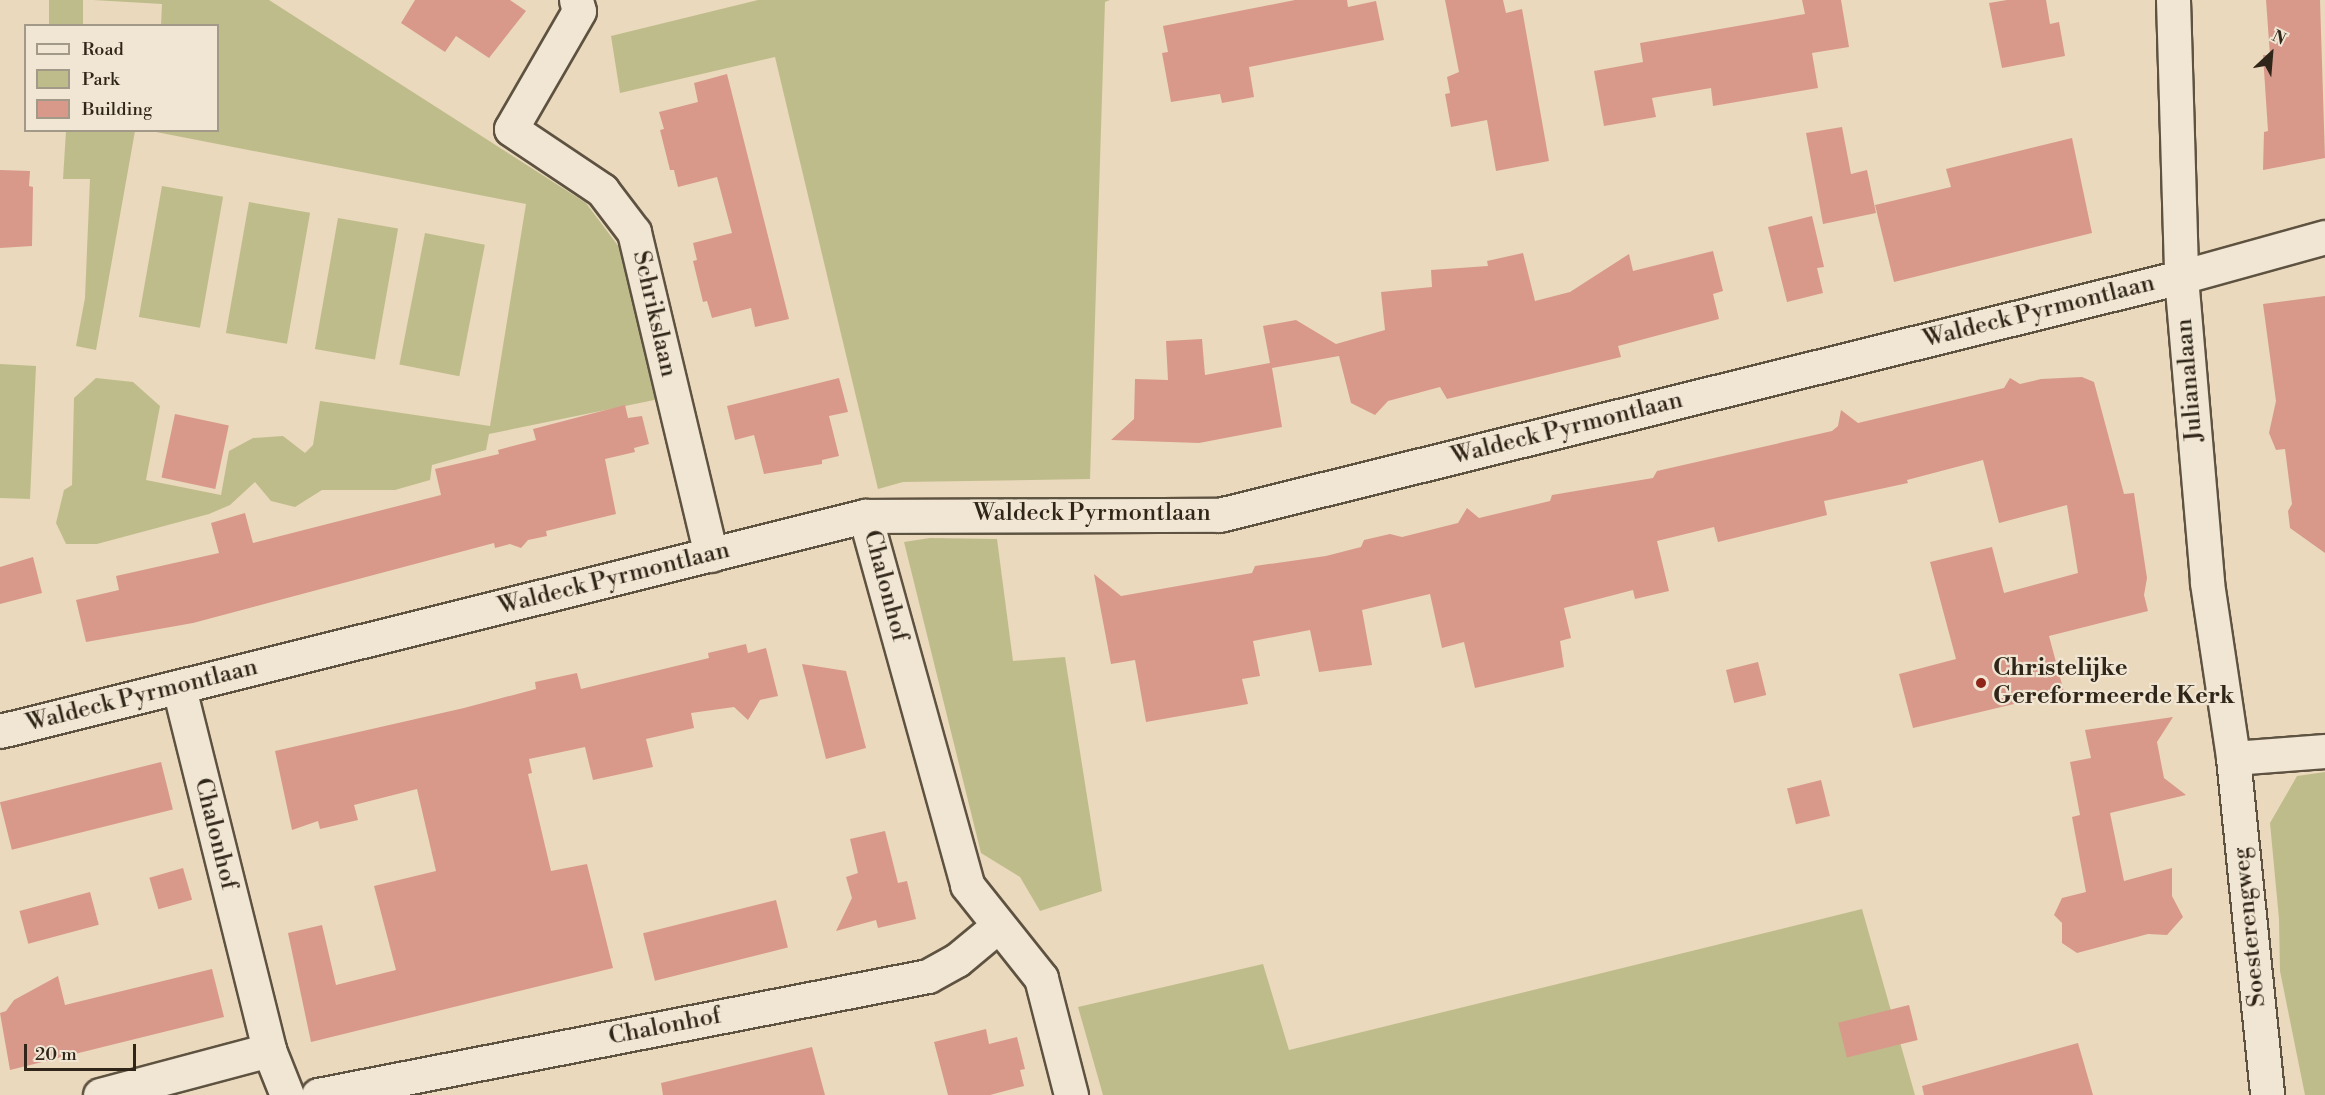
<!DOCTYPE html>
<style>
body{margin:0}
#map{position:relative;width:2325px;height:1095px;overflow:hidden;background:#ead9bc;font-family:"Libre Bodoni",serif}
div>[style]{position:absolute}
.green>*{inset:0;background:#bfbc8b;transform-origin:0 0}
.building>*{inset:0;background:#d8998b;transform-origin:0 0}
.roads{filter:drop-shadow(2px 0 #5e5241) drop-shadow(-2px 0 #5e5241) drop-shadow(0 2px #5e5241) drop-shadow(0 -2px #5e5241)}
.minor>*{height:33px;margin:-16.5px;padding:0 16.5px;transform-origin:16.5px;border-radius:16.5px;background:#f1e6d3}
.dots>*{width:16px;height:16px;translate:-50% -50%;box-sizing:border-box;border:3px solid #f1e6d3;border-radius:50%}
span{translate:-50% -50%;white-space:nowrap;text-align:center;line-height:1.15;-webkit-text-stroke:4.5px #f1e6d3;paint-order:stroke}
.street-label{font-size:24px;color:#2f2518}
.poi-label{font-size:24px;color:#2f2518;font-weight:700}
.left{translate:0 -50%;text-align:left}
.legend{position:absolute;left:24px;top:24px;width:195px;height:108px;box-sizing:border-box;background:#f1e6d3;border:2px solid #a39988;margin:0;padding:8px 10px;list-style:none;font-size:18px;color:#2f2518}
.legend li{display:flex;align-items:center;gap:12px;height:30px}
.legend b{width:30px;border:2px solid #a39988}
.north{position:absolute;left:2241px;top:24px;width:60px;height:60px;-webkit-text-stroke:4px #f1e6d3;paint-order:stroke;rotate:26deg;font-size:16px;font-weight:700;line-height:24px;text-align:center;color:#2f2518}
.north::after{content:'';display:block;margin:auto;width:21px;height:27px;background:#2f2518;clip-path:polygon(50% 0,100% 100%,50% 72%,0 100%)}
.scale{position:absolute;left:24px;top:1044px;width:112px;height:27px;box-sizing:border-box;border:3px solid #2f2518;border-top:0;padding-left:8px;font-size:18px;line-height:21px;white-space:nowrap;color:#2f2518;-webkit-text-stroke:4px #f1e6d3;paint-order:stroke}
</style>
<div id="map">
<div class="green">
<div style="left:49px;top:0;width:34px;height:25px"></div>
<div style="clip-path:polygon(93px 0,269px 0,586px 203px,622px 251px,664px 398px,489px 434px,486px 450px,432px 465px,430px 480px,395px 490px,322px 490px,295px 507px,271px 501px,255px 482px,230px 505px,209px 514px,97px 544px,66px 544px,56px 523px,64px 490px,72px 485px,74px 398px,96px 378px,133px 382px,160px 406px,146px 480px,221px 495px,229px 451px,253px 438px,283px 436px,305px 453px,313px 445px,320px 401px,490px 426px,526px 204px,151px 131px,218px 130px,218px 26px,161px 25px,162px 4px)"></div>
<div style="clip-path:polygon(758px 0,1110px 0,1105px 2px,1090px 479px,903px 482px,878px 489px,775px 57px,620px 93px,611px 36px)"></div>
<div style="clip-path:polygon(66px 131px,135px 131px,96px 350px,76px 346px,85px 298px,90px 179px,63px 179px)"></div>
<div style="left:162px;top:186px;width:62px;height:133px;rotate:10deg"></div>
<div style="left:249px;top:202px;width:62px;height:133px;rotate:10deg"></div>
<div style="left:338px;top:218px;width:61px;height:133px;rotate:10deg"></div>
<div style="left:425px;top:233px;width:61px;height:134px;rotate:11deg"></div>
<div style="clip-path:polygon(0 364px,36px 366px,30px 499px,0 498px)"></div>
<div style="clip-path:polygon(930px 538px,997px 539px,1013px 661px,1065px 657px,1102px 891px,1040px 911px,1020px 877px,981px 853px,904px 542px)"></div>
<div style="clip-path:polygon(2325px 772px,2325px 1095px,2305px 1095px,2280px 971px,2279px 919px,2270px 823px,2297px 776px)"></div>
<div style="clip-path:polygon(1862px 909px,1915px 1095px,1103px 1095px,1078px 1007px,1263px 964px,1289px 1050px)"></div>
</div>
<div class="building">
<div style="clip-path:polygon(415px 0,510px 0,526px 11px,489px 58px,456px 36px,445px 52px,401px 23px)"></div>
<div style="clip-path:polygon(1295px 0,1347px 0,1348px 7px,1376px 1px,1384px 40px,1249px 67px,1254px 97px,1222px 103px,1220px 94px,1171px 102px,1162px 53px,1168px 52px,1163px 26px)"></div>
<div style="clip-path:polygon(1445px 0,1503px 0,1506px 13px,1522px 9px,1549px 161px,1496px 171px,1487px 120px,1451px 127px,1445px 94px,1450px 93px,1447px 77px,1459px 72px)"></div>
<div style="clip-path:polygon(1802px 0,1841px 0,1849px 47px,1812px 53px,1818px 88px,1713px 106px,1711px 88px,1652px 98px,1656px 117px,1604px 126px,1594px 71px,1643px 62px,1640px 43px,1805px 14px)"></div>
<div style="clip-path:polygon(2007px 0,2046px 0,2050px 24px,2059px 22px,2065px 56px,2002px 68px,1989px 3px)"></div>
<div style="clip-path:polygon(2266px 0,2320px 0,2325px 158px,2263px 170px,2264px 132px,2268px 131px,2263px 55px,2270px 55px)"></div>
<div style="clip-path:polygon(727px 74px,789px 319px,755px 327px,751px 308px,712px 318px,707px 301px,703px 302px,693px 261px,697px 260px,693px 243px,732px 233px,717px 177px,678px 187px,674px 170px,670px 170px,660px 130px,664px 129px,659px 112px,698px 102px,694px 83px)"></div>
<div style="clip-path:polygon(1842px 127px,1851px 174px,1867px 170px,1876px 213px,1823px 224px,1806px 133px)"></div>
<div style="clip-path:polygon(2072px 138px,2092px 233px,1894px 282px,1875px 205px,1951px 187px,1946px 169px)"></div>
<div style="clip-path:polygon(0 170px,30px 171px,29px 186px,33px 187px,32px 246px,0 248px)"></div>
<div style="clip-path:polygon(1812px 216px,1824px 267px,1817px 268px,1823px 293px,1787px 302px,1768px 227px)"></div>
<div style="clip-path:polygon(1713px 251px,1723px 291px,1713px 294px,1719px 319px,1618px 346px,1621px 357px,1447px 399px,1440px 387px,1388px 401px,1375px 415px,1351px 403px,1339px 356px,1272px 368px,1282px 427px,1199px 443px,1111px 440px,1134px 419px,1135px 379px,1168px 380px,1166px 341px,1202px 339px,1205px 375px,1270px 363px,1263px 326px,1296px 320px,1336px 344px,1385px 330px,1381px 292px,1432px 287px,1431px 270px,1488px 266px,1487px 261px,1523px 253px,1535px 301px,1570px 292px,1629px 254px,1633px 271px)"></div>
<div style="clip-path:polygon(2325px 296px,2325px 553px,2290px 528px,2288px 511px,2292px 504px,2285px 449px,2276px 450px,2269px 433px,2276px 401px,2263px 304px)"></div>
<div style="clip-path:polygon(2082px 377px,2094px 382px,2124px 494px,2134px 493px,2147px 578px,2144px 595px,2148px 611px,2049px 636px,2064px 692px,1913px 728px,1899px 674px,1956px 659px,1930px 562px,1992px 547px,2004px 593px,2078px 573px,2067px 505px,1999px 523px,1983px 460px,1907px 480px,1908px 483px,1824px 501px,1827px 515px,1718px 542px,1714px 527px,1657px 541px,1669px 591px,1635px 599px,1633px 590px,1564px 608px,1571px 638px,1560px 641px,1564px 667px,1475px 688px,1464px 642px,1442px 648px,1430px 594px,1362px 610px,1372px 665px,1319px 672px,1310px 630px,1253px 641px,1260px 676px,1242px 679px,1248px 704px,1146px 722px,1135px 660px,1111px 664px,1094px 574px,1121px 596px,1252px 573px,1255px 566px,1326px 556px,1361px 547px,1364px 540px,1390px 534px,1402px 537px,1458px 523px,1467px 508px,1479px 518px,1550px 501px,1552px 495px,1653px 478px,1657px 471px,1832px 431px,1838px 426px,1841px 410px,1858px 423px,2004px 388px,2010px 378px,2020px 384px,2041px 379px)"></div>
<div style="clip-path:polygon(839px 378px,848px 412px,829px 416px,839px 456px,822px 460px,822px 464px,764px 474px,754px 435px,735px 440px,727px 406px)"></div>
<div style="clip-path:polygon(625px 405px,628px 418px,642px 416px,649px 444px,634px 448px,635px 452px,605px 459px,616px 514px,546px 531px,547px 536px,528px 540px,521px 548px,510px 544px,495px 548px,494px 543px,193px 623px,86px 642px,76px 600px,119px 590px,116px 576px,219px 553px,211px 523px,245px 513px,253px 543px,441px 495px,435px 469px,499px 454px,498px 450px,536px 440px,533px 429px)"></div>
<div style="left:175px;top:414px;width:55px;height:65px;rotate:12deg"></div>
<div style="clip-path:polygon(33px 557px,42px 593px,0 604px,0 567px)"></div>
<div style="clip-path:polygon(746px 644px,748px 653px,766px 648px,778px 696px,760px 700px,748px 720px,734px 707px,691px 713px,694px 728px,646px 739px,653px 767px,593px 780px,585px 747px,529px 759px,532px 773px,528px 774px,551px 871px,587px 864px,613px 968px,311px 1042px,288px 933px,322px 925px,336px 985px,396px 970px,374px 886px,436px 871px,417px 789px,354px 805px,358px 820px,320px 829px,318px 821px,292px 830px,275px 751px,464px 708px,536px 689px,535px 682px,577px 673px,581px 689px,709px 658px,708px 653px)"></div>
<div style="left:1758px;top:662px;width:34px;height:33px;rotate:76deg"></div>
<div style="clip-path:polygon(802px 664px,846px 671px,866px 748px,826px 759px)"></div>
<div style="clip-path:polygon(2173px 717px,2157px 742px,2164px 778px,2186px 795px,2110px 813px,2124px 881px,2172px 868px,2172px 896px,2183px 917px,2167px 935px,2148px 934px,2077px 953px,2062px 943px,2062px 923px,2054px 915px,2062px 898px,2086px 892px,2072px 817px,2080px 815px,2070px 762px,2091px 758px,2085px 730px)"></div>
<div style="left:161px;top:762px;width:49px;height:166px;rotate:76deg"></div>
<div style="left:1821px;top:780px;width:37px;height:35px;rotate:76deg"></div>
<div style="clip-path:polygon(885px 831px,898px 883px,907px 881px,916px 919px,878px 928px,876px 920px,836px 931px,852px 898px,846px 877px,858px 873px,850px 839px)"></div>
<div style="left:183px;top:868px;width:33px;height:35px;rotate:74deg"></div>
<div style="left:90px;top:892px;width:34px;height:73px;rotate:75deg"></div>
<div style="left:776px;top:900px;width:49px;height:137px;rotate:76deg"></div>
<div style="clip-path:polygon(212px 969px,224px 1017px,10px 1070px,0 1013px,6px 1011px,14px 1000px,58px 976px,65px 1005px)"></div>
<div style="left:1909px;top:1005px;width:36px;height:73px;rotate:76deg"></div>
<div style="clip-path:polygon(986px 1029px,989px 1044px,1017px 1037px,1025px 1069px,1020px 1070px,1024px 1086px,990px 1095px,948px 1095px,934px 1042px)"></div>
<div style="clip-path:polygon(2078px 1043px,2093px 1095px,1924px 1095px,1922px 1086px)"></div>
<div style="clip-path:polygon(812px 1047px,825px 1095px,663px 1095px,661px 1083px)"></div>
</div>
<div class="roads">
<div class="minor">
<div style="left:576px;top:0;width:11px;rotate:75deg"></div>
<div style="left:579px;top:11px;width:136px;rotate:120deg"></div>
<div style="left:511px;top:129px;width:110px;rotate:33.8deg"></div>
<div style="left:602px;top:190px;width:53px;rotate:52.7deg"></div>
<div style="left:634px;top:232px;width:332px;rotate:76.6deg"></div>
<div style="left:2173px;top:0;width:277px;rotate:88.3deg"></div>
<div style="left:2181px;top:277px;width:307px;rotate:85.1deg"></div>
<div style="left:2207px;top:583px;width:177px;rotate:81.5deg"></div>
<div style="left:2233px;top:758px;width:339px;rotate:84.2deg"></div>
<div style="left:865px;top:516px;width:383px;rotate:74.5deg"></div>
<div style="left:967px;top:885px;width:119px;rotate:51.5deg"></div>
<div style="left:1041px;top:978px;width:121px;rotate:75.6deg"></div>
<div style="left:179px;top:688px;width:373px;rotate:76deg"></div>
<div style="left:269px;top:1050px;width:48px;rotate:68.2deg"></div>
<div style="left:0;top:731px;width:891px;rotate:-13.96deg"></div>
<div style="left:865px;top:516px;width:354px;rotate:-0.2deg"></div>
<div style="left:1219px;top:515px;width:991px;rotate:-13.9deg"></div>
<div style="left:2181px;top:277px;width:149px;rotate:-15.5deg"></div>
<div style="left:2233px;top:758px;width:92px;rotate:-4.4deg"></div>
<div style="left:100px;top:1095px;width:175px;rotate:-14.9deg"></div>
<div style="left:318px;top:1095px;width:621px;rotate:-11.04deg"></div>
<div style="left:928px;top:976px;width:33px;rotate:-29deg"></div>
<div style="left:957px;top:960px;width:53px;rotate:-39.7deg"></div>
</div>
</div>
<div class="dots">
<div style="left:1981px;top:683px;background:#8f2418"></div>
</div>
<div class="street-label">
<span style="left:2039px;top:312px;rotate:-14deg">Waldeck Pyrmontlaan</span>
<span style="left:654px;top:314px;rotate:77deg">Schrikslaan</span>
<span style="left:2190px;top:380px;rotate:-95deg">Julianalaan</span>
<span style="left:1567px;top:429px;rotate:-14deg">Waldeck Pyrmontlaan</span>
<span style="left:1092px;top:514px">Waldeck Pyrmontlaan</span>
<span style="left:614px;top:579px;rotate:-14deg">Waldeck Pyrmontlaan</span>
<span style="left:885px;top:586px;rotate:75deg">Chalonhof</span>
<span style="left:142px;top:696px;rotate:-14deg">Waldeck Pyrmontlaan</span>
<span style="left:215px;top:834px;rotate:76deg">Chalonhof</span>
<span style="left:2250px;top:927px;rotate:-96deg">Soesterengweg</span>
<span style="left:665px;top:1027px;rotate:-11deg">Chalonhof</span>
</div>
<div class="poi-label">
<span class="left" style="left:1993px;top:683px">Christelijke<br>Gereformeerde Kerk</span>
</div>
<ul class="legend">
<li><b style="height:8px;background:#f1e6d3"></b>Road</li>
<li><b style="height:16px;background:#bfbc8b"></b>Park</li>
<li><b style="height:16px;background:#d8998b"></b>Building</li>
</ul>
<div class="north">N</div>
<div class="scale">20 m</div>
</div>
